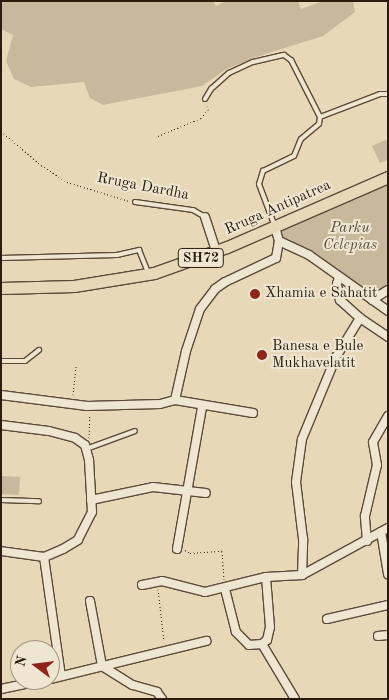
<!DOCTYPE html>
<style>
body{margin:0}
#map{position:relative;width:389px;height:700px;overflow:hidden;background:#e7d9b8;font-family:"Old Standard TT",serif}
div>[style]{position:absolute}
.green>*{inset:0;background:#c7b99b;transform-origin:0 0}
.path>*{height:1px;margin-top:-0.5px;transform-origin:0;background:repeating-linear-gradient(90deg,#2c1b0e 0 1px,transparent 0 3.5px)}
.roads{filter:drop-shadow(1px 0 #5b4a38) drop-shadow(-1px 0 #5b4a38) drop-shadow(0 1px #5b4a38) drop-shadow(0 -1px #5b4a38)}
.service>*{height:4px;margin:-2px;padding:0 2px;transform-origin:2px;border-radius:2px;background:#efe6d1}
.minor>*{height:8px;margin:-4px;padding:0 4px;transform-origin:4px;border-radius:4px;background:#efe6d1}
.primary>*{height:11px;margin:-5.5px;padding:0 5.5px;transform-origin:5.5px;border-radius:5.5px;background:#e7d9b8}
.dots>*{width:14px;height:14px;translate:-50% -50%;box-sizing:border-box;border:2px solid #efe6d1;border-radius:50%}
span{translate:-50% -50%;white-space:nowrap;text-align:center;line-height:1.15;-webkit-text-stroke:4px #efe6d1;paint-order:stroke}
.shield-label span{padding:1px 4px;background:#efe6d1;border:1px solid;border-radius:4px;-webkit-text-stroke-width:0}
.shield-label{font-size:14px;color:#2c1b0e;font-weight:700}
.street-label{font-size:15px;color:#2c1b0e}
.park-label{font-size:15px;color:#5a4a38;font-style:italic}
.poi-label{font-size:15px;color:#2c1b0e}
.left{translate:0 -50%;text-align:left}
.frame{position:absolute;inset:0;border:2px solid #2c1b0e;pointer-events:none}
.north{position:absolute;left:10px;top:640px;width:50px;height:50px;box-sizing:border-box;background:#efe6d1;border:1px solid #a19583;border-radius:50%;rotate:285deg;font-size:14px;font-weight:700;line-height:20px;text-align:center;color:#2c1b0e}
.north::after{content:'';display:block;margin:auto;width:18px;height:22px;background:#8f2418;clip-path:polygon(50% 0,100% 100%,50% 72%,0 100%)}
</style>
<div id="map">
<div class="green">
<div style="clip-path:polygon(1px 1px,213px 1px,216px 6px,226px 1px,298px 1px,301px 9px,323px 1px,353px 1px,355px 12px,323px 36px,256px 57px,225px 70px,202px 86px,103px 105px,90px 98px,84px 82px,31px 87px,14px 79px,6px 61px,13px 35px,1px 29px)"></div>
<div style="clip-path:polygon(388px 139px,388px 160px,380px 163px,372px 146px)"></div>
<div style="clip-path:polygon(388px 181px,388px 285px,372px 296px,300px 245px,284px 238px,279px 229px)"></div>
<div style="left:1px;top:476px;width:19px;height:18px;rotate:3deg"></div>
</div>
<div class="path">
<div style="left:1px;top:131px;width:52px;rotate:40.4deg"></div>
<div style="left:41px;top:165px;width:31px;rotate:33deg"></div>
<div style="left:67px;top:182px;width:65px;rotate:17deg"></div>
<div style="left:158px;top:136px;width:47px;rotate:-22.7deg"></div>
<div style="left:201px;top:118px;width:11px;rotate:-49deg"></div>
<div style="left:208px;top:110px;width:4px;rotate:-104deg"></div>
<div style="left:73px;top:395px;width:29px;rotate:-84deg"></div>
<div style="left:89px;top:438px;width:24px;rotate:-88deg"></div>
<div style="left:185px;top:550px;width:6px;rotate:31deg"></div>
<div style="left:190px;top:553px;width:32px;rotate:-4deg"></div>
<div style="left:222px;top:551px;width:28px;rotate:86deg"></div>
<div style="left:158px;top:589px;width:53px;rotate:83.5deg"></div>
</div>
<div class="roads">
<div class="service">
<div style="left:205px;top:99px;width:12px;rotate:-59deg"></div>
<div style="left:211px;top:89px;width:24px;rotate:-42deg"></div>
<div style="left:229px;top:73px;width:26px;rotate:-25deg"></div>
<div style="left:253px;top:62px;width:32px;rotate:-13deg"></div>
<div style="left:284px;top:55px;width:9px;rotate:36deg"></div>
<div style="left:291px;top:60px;width:64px;rotate:63deg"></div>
<div style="left:135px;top:202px;width:59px;rotate:7.9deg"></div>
<div style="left:193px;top:210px;width:14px;rotate:30deg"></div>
<div style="left:274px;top:224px;width:43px;rotate:-110.6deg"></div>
<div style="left:259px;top:184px;width:14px;rotate:-73deg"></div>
<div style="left:263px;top:171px;width:34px;rotate:-26deg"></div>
<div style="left:294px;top:156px;width:18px;rotate:-68deg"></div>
<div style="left:301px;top:139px;width:23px;rotate:-40deg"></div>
<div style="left:319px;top:124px;width:7px;rotate:-82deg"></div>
<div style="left:320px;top:117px;width:64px;rotate:-21deg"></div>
<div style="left:380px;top:94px;width:8px"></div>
<div style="left:1px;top:258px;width:116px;rotate:-1.5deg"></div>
<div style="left:117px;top:255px;width:23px;rotate:-13deg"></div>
<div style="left:139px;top:250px;width:24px;rotate:68deg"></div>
<div style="left:1px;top:361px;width:24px"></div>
<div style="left:25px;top:361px;width:18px;rotate:-38deg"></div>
<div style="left:86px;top:449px;width:52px;rotate:-20.2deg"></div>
<div style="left:1px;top:500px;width:38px;rotate:2deg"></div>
</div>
<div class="minor">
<div style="left:205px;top:217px;width:36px;rotate:72deg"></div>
<div style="left:279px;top:241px;width:33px;rotate:25deg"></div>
<div style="left:309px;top:255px;width:97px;rotate:35.3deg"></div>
<div style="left:372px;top:300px;width:19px;rotate:-32deg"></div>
<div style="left:360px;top:318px;width:34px;rotate:34deg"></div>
<div style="left:1px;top:395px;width:87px;rotate:7.3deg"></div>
<div style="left:87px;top:406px;width:73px;rotate:-1.6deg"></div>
<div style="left:160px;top:404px;width:16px;rotate:-15deg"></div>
<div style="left:253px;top:413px;width:79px;rotate:-170.5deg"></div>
<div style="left:175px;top:400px;width:50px;rotate:-77.3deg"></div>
<div style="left:186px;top:351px;width:44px;rotate:-71.6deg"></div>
<div style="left:200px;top:309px;width:25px;rotate:-53deg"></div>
<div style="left:215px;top:289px;width:12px;rotate:-35deg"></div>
<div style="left:225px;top:282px;width:56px;rotate:-25.2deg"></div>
<div style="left:276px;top:258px;width:17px;rotate:-80deg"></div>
<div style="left:279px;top:241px;width:15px;rotate:-106deg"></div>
<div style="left:1px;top:425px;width:48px;rotate:7.1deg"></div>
<div style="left:49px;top:431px;width:27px;rotate:15deg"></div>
<div style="left:75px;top:438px;width:12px;rotate:35deg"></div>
<div style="left:85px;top:445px;width:16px;rotate:75deg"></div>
<div style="left:89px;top:460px;width:52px;rotate:86.7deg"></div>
<div style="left:92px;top:512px;width:31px;rotate:117deg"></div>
<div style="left:78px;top:540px;width:17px;rotate:149deg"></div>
<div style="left:63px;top:549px;width:21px;rotate:157deg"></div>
<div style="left:44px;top:557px;width:43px;rotate:-172.1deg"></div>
<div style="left:91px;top:500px;width:63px;rotate:-11.8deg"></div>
<div style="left:153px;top:487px;width:53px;rotate:6.5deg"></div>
<div style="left:381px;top:532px;width:43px;rotate:80.5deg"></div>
<div style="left:367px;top:541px;width:25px;rotate:-95deg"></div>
<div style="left:365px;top:516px;width:52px;rotate:-76.8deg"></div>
<div style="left:377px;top:465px;width:23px;rotate:-100deg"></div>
<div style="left:373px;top:442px;width:30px;rotate:-60deg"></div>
<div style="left:177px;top:549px;width:144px;rotate:-80deg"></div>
<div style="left:44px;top:557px;width:120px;rotate:81.9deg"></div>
<div style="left:302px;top:575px;width:36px;rotate:-88deg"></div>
<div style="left:303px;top:539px;width:57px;rotate:-97deg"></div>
<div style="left:296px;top:482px;width:43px;rotate:-82.1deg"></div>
<div style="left:302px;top:439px;width:89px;rotate:-67.5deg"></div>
<div style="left:336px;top:357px;width:46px;rotate:-58.4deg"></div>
<div style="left:360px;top:318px;width:27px;rotate:-138deg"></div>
<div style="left:340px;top:300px;width:16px;rotate:-101deg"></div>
<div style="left:337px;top:284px;width:7px;rotate:-74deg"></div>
<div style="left:142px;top:585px;width:20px;rotate:-11deg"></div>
<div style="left:162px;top:581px;width:44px;rotate:14.3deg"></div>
<div style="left:205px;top:592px;width:63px;rotate:-13.8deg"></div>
<div style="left:266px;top:577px;width:36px;rotate:-3deg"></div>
<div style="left:302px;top:575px;width:98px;rotate:-28.7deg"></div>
<div style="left:225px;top:589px;width:44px;rotate:75.7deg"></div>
<div style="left:236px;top:632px;width:18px;rotate:45deg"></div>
<div style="left:249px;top:645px;width:13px;rotate:-4deg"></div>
<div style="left:262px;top:644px;width:64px;rotate:59deg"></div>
<div style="left:90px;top:601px;width:66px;rotate:79.5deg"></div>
<div style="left:102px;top:666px;width:36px;rotate:32deg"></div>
<div style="left:133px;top:685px;width:25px;rotate:16deg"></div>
<div style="left:157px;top:692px;width:9px;rotate:54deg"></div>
<div style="left:327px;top:619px;width:63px;rotate:-12.9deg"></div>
<div style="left:378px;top:636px;width:10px;rotate:-6deg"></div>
<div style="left:262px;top:644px;width:6px;rotate:-39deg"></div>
<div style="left:267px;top:640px;width:13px;rotate:-77deg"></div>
<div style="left:270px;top:627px;width:50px;rotate:-94.6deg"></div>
<div style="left:50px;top:679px;width:161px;rotate:-13.7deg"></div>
<div style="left:1px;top:689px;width:44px;rotate:-11.8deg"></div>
</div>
<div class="primary">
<div style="left:1px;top:288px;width:73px;rotate:-1.6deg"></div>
<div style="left:74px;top:286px;width:81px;rotate:-9.2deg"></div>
<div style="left:154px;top:273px;width:77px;rotate:-19.6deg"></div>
<div style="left:227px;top:247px;width:176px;rotate:-23.5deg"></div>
</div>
</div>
<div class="dots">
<div style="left:255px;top:294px;background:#8f2418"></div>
<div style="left:262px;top:355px;background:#8f2418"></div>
</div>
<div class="shield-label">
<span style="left:201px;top:258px">SH72</span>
</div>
<div class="street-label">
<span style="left:143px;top:187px;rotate:11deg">Rruga Dardha</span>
<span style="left:278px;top:208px;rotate:-24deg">Rruga Antipatrea</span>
</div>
<div class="park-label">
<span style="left:350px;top:237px">Parku<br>Celepias</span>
</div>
<div class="poi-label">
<span class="left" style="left:265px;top:294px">Xhamia e Sahatit</span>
<span class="left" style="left:272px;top:355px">Banesa e Bule<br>Mukhavelatit</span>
</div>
<div class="frame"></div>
<div class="north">N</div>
</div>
